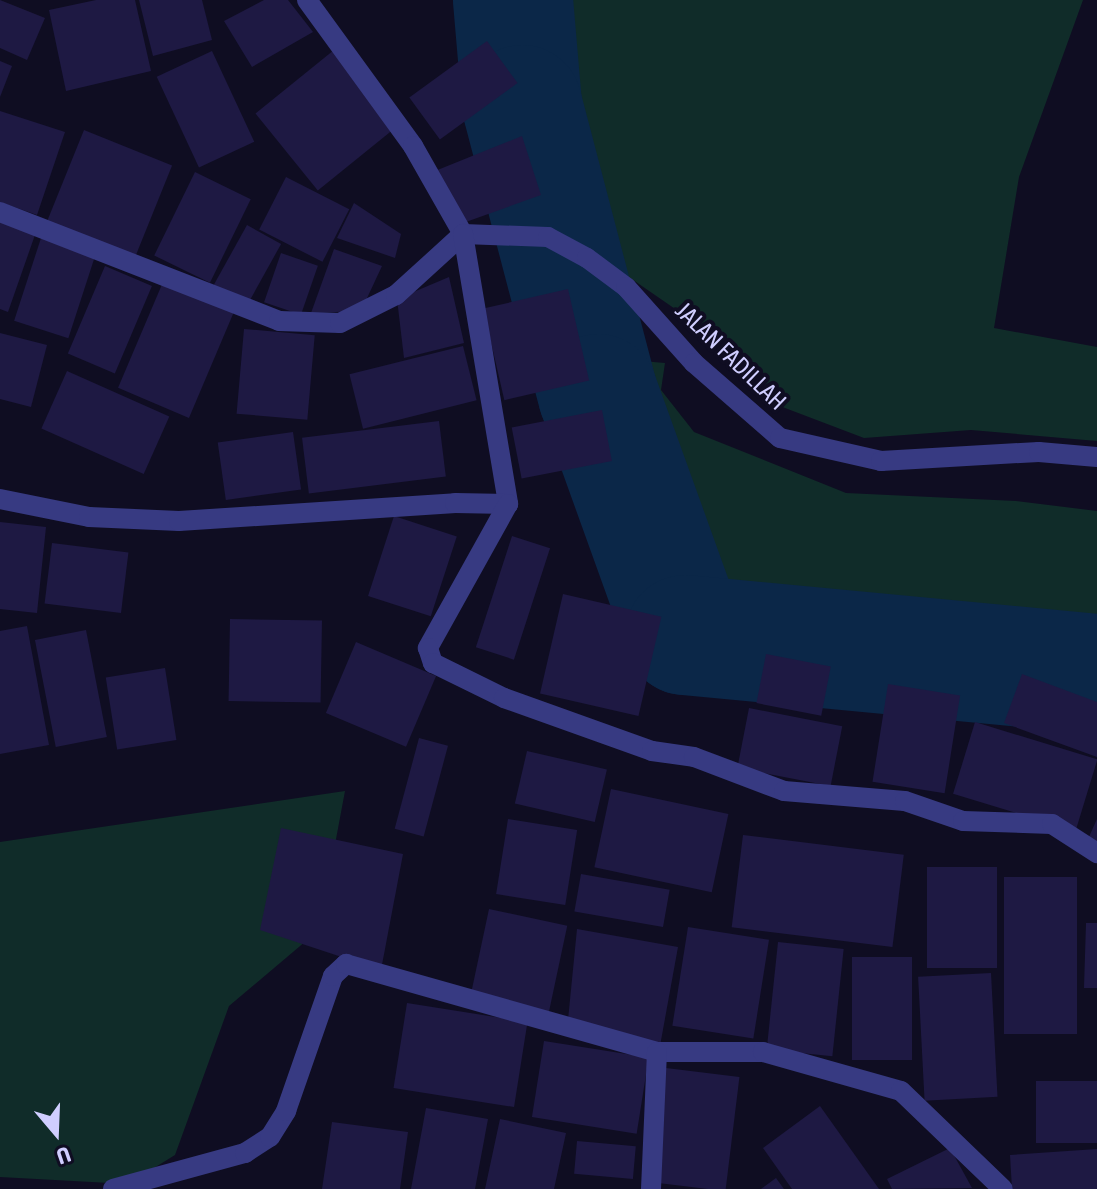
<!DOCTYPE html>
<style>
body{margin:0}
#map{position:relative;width:1097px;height:1189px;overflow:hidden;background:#0f0d22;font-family:"Asap Condensed",sans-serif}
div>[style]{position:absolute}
.green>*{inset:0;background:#102c29}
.river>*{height:120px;margin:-60px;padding:0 60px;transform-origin:60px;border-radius:60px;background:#0b2748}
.building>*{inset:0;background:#1e1943;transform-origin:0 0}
.street>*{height:20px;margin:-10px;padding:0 10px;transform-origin:10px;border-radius:10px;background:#373a82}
span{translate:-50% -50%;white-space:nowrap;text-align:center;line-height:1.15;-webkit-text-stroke:8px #0f0d22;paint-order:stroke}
.street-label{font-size:24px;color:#d0ceff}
.north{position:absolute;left:16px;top:1093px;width:80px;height:80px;-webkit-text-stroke:6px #0f0d22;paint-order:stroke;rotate:161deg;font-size:22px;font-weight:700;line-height:32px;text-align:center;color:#d0ceff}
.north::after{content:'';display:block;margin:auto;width:28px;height:36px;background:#d0ceff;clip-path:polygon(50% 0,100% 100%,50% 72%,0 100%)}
</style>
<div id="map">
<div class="green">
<div style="clip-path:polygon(533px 0,1083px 0,1019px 177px,994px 328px,1097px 347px,1097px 441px,971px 430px,864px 438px,764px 400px,681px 313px,581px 244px,543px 116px)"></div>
<div style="clip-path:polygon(606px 358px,665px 363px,661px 390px,694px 432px,846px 493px,1016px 501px,1097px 511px,1097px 626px,935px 611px,838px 616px,730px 599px,656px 471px)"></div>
<div style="clip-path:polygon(345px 791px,319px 930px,229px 1006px,175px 1155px,128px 1184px,0 1177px,0 842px)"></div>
</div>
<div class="river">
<div style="left:513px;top:0;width:105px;rotate:85.1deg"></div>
<div style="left:522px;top:105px;width:299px;rotate:75.3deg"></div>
<div style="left:598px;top:394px;width:256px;rotate:70.2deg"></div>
<div style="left:685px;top:635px;width:414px;rotate:5.4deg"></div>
</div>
<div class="building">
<div style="clip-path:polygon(0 0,45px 18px,27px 60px,0 48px)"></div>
<div style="clip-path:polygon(96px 0,135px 0,151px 71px,66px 91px,49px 10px)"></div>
<div style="clip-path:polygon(139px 0,202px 0,212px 40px,153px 56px)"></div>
<div style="clip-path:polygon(264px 0,288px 0,313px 32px,252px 67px,224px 21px)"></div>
<div style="left:487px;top:41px;width:52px;height:96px;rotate:54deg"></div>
<div style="left:334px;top:50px;width:99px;height:101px;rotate:51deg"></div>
<div style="left:212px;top:51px;width:100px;height:61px;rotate:65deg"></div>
<div style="clip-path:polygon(0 61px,12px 66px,0 97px)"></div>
<div style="clip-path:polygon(0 111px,65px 132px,37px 215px,0 202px)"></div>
<div style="left:84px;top:130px;width:95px;height:102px;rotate:22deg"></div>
<div style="clip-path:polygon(522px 136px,541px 195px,463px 223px,435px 171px)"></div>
<div style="left:195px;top:172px;width:62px;height:93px;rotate:26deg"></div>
<div style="left:286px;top:177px;width:71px;height:59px;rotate:27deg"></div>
<div style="clip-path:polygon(354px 203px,401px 234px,395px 258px,337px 238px)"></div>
<div style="clip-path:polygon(0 220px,36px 232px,8px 312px,0 309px)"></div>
<div style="left:247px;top:225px;width:39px;height:71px;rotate:29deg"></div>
<div style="left:41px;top:238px;width:57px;height:87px;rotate:18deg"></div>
<div style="clip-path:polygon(334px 249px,382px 266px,361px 311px,311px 313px)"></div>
<div style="left:281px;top:253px;width:39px;height:52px;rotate:19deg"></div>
<div style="left:105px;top:266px;width:51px;height:95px;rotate:23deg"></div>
<div style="clip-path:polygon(449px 277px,464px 343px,404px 358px,397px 299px)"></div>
<div style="left:163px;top:282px;width:77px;height:115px;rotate:23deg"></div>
<div style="left:568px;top:289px;width:94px;height:87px;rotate:77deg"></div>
<div style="left:244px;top:329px;width:71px;height:85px;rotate:5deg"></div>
<div style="clip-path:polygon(0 333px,47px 345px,31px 407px,0 399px)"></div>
<div style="left:463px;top:346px;width:56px;height:117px;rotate:76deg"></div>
<div style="left:67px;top:371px;width:112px;height:63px;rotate:24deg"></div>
<div style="left:602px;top:410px;width:52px;height:92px;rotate:79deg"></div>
<div style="left:439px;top:421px;width:56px;height:138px;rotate:83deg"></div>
<div style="left:293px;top:432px;width:58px;height:76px;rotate:82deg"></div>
<div style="left:394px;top:516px;width:66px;height:84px;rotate:18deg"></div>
<div style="clip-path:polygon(0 522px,46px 527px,37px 613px,0 609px)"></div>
<div style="left:512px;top:536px;width:40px;height:117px;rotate:18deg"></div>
<div style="left:52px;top:543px;width:77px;height:61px;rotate:7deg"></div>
<div style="left:563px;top:594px;width:101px;height:102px;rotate:13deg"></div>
<div style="left:230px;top:619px;width:92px;height:82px;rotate:1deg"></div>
<div style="clip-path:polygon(27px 626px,49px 745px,0 754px,0 631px)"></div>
<div style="left:86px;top:630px;width:109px;height:52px;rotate:79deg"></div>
<div style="left:356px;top:642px;width:87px;height:77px;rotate:23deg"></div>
<div style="left:766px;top:654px;width:66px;height:50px;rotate:11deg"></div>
<div style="left:165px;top:668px;width:73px;height:60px;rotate:81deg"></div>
<div style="clip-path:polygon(1022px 674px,1097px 702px,1097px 757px,1004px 723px)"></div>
<div style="left:888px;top:684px;width:73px;height:99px;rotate:9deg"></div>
<div style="left:749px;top:708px;width:95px;height:61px;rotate:11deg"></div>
<div style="left:975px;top:722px;width:128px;height:75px;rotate:17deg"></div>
<div style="left:419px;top:738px;width:30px;height:94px;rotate:15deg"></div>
<div style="left:527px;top:751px;width:82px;height:54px;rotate:13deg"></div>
<div style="left:611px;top:789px;width:120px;height:80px;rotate:12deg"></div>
<div style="left:508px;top:819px;width:70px;height:76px;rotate:9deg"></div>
<div style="clip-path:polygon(1097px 819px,1097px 846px,1088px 839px)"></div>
<div style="clip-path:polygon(281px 828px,403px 854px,381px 970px,260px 930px)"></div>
<div style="left:743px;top:835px;width:162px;height:93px;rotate:7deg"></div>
<div style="left:927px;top:867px;width:70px;height:101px"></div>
<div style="left:581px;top:874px;width:90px;height:38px;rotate:10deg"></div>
<div style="left:1077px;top:877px;width:157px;height:73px;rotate:90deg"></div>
<div style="left:489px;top:909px;width:80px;height:91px;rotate:12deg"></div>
<div style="clip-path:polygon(1086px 923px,1097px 923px,1097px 988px,1084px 988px)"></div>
<div style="left:688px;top:927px;width:82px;height:100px;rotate:9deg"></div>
<div style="clip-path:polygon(577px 929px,678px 947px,660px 1046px,568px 1020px)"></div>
<div style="left:778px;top:942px;width:66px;height:108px;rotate:6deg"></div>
<div style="left:852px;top:957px;width:60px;height:103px"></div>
<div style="left:991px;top:973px;width:124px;height:73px;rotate:87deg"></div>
<div style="left:407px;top:1003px;width:122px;height:86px;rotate:9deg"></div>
<div style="left:544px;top:1041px;width:106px;height:77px;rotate:9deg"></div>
<div style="left:666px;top:1068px;width:74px;height:115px;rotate:7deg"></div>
<div style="left:1097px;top:1081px;width:62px;height:61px;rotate:90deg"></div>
<div style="clip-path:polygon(820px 1106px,879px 1189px,792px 1189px,763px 1148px)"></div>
<div style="clip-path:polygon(426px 1108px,488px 1119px,475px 1189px,411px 1189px)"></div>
<div style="clip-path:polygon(500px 1119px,566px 1133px,554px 1189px,485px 1189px)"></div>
<div style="clip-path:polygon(332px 1122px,408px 1132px,400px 1189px,322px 1189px)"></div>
<div style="left:577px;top:1141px;width:59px;height:33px;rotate:5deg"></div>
<div style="clip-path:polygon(950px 1148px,972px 1188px,892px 1189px,887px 1179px)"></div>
<div style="clip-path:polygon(1097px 1149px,1097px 1189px,1012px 1189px,1010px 1155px)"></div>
<div style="clip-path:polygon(776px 1178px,784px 1189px,761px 1189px)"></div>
</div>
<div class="street">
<div style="left:307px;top:0;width:180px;rotate:54deg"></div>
<div style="left:413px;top:146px;width:101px;rotate:60.4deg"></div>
<div style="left:463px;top:234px;width:85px;rotate:2deg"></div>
<div style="left:548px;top:237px;width:44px;rotate:28.3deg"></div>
<div style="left:587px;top:258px;width:49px;rotate:36.6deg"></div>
<div style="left:626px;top:287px;width:102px;rotate:48.2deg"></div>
<div style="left:694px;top:363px;width:114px;rotate:41.1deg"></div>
<div style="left:780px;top:438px;width:104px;rotate:12.8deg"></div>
<div style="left:881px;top:461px;width:158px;rotate:-3.3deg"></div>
<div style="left:1039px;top:452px;width:58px;rotate:4.9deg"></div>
<div style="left:0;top:212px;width:300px;rotate:21.3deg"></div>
<div style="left:279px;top:321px;width:61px;rotate:1.9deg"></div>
<div style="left:340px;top:323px;width:63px;rotate:-26.6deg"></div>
<div style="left:396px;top:295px;width:91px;rotate:-42.3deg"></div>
<div style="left:463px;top:234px;width:274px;rotate:80.5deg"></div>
<div style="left:0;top:499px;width:91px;rotate:11.4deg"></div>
<div style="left:89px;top:517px;width:90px;rotate:2.5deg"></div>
<div style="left:179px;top:521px;width:277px;rotate:-3.7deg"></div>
<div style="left:455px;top:503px;width:53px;rotate:1.1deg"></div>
<div style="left:508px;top:504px;width:165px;rotate:119.1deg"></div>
<div style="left:428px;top:648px;width:16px;rotate:72deg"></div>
<div style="left:433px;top:663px;width:79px;rotate:26.2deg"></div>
<div style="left:504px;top:698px;width:157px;rotate:19.7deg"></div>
<div style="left:652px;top:751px;width:42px;rotate:8.1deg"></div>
<div style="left:694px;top:757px;width:96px;rotate:20.7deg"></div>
<div style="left:784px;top:791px;width:121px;rotate:4.7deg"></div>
<div style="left:905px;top:801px;width:61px;rotate:19deg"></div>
<div style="left:963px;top:821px;width:89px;rotate:1.9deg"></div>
<div style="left:1052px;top:824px;width:54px;rotate:32.8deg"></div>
<div style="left:113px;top:1189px;width:137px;rotate:-15.3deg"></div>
<div style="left:245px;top:1153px;width:30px;rotate:-33deg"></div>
<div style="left:270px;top:1137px;width:31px;rotate:-58deg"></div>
<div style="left:286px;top:1111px;width:143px;rotate:-70.8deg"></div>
<div style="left:333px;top:976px;width:18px;rotate:-43deg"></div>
<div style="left:346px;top:964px;width:323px;rotate:15.8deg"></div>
<div style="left:657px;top:1052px;width:106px"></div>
<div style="left:763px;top:1052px;width:143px;rotate:15.8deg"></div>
<div style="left:901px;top:1091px;width:141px;rotate:43.9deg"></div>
<div style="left:651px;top:1189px;width:137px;rotate:-87.5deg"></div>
</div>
<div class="street-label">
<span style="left:731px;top:356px;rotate:44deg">JALAN FADILLAH</span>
</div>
<div class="north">U</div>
</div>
